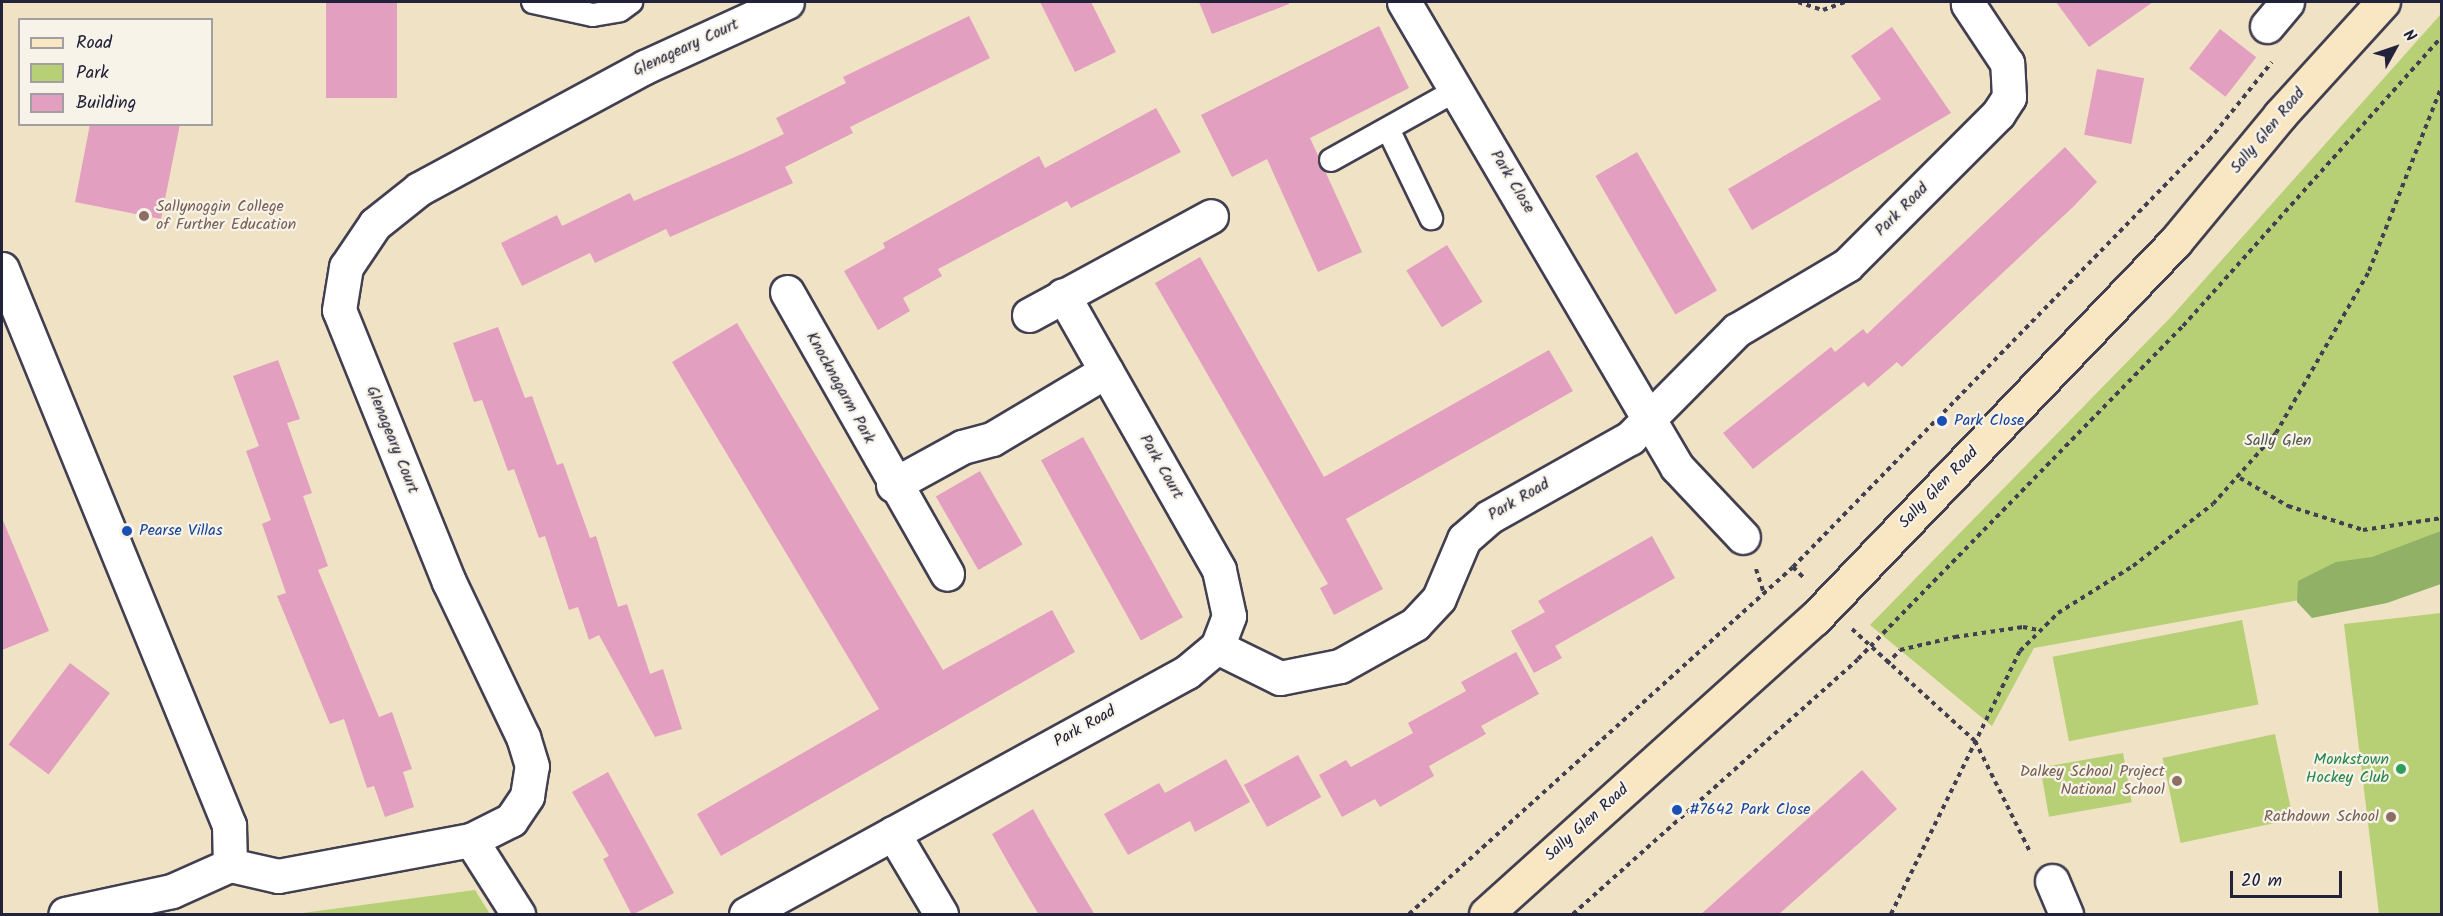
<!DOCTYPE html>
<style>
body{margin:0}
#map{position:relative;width:2443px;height:916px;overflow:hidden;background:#f0e2c5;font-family:Kalam,sans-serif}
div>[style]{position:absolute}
.green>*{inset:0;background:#b7d075;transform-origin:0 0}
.forest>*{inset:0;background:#91b266}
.building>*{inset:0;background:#e39fc0;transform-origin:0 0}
.path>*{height:4px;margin-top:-2px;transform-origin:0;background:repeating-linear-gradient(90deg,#413f50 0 4.5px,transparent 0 9px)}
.roads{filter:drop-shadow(2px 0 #413f50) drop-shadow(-2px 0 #413f50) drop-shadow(0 2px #413f50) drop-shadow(0 -2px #413f50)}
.service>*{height:22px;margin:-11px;padding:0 11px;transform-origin:11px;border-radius:11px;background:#fff}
.minor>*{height:33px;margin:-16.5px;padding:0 16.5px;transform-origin:16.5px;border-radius:16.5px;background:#fff}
.secondary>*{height:33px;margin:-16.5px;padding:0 16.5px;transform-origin:16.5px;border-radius:16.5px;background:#f9e7c3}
.dots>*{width:16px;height:16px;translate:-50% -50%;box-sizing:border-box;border:3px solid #f7f3e8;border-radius:50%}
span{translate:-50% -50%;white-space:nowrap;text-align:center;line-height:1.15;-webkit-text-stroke:4.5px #f7f3e8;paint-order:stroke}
.street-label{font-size:16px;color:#22223b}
.education-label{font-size:16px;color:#785e54}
.left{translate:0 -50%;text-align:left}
.right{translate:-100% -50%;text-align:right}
.transit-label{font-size:16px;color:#164399}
.park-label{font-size:16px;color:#4f564c}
.leisure-label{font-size:16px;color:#27864d}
.frame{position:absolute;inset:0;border:3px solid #22223b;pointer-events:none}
.legend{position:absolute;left:18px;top:18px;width:195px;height:108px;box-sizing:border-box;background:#f7f3e8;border:2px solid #a29fa3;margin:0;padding:8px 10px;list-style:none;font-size:18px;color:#22223b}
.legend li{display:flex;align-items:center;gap:12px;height:30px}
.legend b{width:30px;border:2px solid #a29fa3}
.north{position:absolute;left:2365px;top:18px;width:60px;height:60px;-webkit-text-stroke:4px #f7f3e8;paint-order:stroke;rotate:50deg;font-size:16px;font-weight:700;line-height:24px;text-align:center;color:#22223b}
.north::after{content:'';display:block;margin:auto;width:21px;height:27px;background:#22223b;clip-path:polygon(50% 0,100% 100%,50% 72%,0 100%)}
.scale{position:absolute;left:2230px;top:871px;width:112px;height:27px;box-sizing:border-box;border:3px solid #22223b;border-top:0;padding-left:8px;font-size:18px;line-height:21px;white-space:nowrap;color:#22223b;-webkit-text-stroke:4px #f7f3e8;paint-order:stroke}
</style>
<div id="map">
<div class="green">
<div style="clip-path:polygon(2441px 14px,2441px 562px,2388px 584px,2034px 648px,1992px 726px,1870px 625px,2171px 317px)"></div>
<div style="clip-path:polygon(2441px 613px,2441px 914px,2379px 914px,2344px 624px)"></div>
<div style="left:2242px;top:620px;width:86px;height:193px;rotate:79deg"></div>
<div style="left:2275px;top:734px;width:87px;height:115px;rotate:78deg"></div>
<div style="left:2123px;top:753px;width:50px;height:84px;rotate:80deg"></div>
<div style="clip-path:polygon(475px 890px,490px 914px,294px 914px,295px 914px)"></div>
</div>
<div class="forest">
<div style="clip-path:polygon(2441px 531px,2441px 584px,2387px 603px,2312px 618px,2297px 602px,2298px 581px,2336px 562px,2372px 557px)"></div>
</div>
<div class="building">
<div style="left:326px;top:2px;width:71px;height:96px"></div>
<div style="clip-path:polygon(1040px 2px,1091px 2px,1116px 52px,1075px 72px)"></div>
<div style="clip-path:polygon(1199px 2px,1289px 2px,1289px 4px,1212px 34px)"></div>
<div style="clip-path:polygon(2056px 2px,2153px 2px,2089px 47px)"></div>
<div style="clip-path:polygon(969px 16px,990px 58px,850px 127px,853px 133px,785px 167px,793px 183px,670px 237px,666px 229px,595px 263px,590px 253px,522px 286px,501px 243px,557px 215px,562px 226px,630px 193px,634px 201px,744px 153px,784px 134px,776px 118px,846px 83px,843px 77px)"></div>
<div style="clip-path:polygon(1379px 26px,1409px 88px,1310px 138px,1362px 252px,1318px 272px,1267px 159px,1232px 177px,1201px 115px)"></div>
<div style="clip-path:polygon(1892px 27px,1951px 113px,1752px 230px,1728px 189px,1881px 99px,1851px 56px)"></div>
<div style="left:2220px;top:29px;width:46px;height:50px;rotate:38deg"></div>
<div style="left:2097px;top:69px;width:48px;height:67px;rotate:11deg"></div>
<div style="clip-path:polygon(1156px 108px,1181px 152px,1071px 208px,1067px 201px,938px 269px,942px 276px,903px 298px,910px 311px,878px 330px,844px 271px,885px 248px,883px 243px,1039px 156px,1045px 168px)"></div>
<div style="clip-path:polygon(90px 124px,180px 124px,161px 219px,75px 202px)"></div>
<div style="clip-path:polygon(2065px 147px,2097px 182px,2073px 207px,1902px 367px,1897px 362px,1868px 387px,1864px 382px,1753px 469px,1723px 433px,1831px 347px,1835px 352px,1863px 329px,1867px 334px)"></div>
<div style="left:1637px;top:152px;width:160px;height:48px;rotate:60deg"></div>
<div style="left:1447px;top:245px;width:67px;height:48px;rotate:58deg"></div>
<div style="clip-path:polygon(1200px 257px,1324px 477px,1549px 350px,1573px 391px,1346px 519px,1383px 589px,1334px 615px,1320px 588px,1328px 584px,1155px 283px)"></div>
<div style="clip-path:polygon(737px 323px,943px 670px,1052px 610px,1075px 652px,721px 856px,697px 814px,879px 709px,672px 362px)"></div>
<div style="clip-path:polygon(498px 327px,525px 398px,532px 396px,557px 465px,563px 463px,590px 538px,596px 536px,618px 607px,627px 604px,650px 674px,663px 669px,682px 729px,655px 737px,599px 635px,589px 640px,578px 607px,569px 610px,545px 536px,539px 538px,514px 469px,508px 471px,482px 400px,474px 402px,453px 343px)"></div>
<div style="clip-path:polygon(278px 360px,300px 419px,287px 423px,312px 493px,303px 496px,328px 566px,318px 570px,379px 717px,392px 712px,412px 769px,403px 772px,414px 807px,385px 817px,374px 786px,367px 788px,344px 719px,330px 724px,277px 596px,286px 593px,262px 524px,271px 520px,246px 451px,259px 446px,233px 376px)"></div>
<div style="left:1083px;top:437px;width:206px;height:48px;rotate:61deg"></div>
<div style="left:980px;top:471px;width:85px;height:51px;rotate:60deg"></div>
<div style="clip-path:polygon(2px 518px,49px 631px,2px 650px)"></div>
<div style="clip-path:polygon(1652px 536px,1675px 578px,1555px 646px,1562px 658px,1534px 673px,1511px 631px,1545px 612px,1538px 601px)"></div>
<div style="clip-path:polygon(1516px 652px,1539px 694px,1481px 726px,1486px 734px,1429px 766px,1434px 776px,1380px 807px,1375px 799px,1342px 817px,1319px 775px,1346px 760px,1351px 767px,1413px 733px,1408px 723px,1466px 691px,1461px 682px)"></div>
<div style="left:70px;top:663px;width:50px;height:102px;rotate:37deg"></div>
<div style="left:1298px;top:755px;width:48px;height:62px;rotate:61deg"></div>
<div style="clip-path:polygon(1226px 759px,1250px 802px,1195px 832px,1190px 821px,1128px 855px,1104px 814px,1159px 783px,1165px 793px)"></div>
<div style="clip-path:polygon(1862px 770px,1897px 809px,1866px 837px,1778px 915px,1700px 915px)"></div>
<div style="clip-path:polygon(608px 772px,674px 893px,632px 915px,603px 859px,609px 856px,572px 792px)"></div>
<div style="clip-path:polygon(1033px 809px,1048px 836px,1095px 915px,1039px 915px,1010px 866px,992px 834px)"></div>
</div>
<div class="path">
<div style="left:1798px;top:2px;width:26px;rotate:18deg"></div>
<div style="left:1823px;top:10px;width:23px;rotate:-20deg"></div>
<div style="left:2240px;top:478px;width:56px;rotate:30.3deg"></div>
<div style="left:2288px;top:506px;width:79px;rotate:17.7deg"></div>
<div style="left:2363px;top:530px;width:80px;rotate:-8.6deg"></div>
<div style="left:1793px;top:567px;width:16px;rotate:45deg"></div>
<div style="left:1756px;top:569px;width:25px;rotate:72deg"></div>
<div style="left:1852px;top:629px;width:166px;rotate:42.3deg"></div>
<div style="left:1975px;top:741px;width:126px;rotate:63.6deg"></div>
<div style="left:1887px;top:664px;width:19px;rotate:-47deg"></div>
<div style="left:1900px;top:650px;width:57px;rotate:-13.3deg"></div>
<div style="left:1955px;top:637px;width:69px;rotate:-8.4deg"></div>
<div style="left:2023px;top:627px;width:15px;rotate:11deg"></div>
<div style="left:1409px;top:914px;width:518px;rotate:-42.1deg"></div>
<div style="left:1793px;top:567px;width:596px;rotate:-45.75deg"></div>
<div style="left:2209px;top:140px;width:100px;rotate:-51.1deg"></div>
<div style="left:1573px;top:914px;width:382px;rotate:-41.8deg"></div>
<div style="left:1858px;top:659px;width:465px;rotate:-45.7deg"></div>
<div style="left:2183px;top:326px;width:389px;rotate:-48.2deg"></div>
<div style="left:1891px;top:914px;width:293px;rotate:-63.9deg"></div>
<div style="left:2020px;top:651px;width:54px;rotate:-45deg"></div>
<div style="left:2058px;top:613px;width:89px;rotate:-32.1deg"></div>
<div style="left:2133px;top:566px;width:101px;rotate:-37.8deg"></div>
<div style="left:2213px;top:504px;width:95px;rotate:-48.4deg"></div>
<div style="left:2276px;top:433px;width:187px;rotate:-60.1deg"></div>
<div style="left:2369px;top:271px;width:199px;rotate:-68.5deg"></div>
</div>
<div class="roads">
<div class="service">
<div style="left:533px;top:2px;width:61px;rotate:12.2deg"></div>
<div style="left:593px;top:15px;width:27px;rotate:-10deg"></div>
<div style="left:620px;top:10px;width:14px;rotate:-36deg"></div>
<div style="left:1389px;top:131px;width:97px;rotate:64.2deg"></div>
<div style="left:1331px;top:160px;width:144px;rotate:-29.1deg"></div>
</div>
<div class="minor">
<div style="left:1404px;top:2px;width:539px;rotate:59.58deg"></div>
<div style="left:1677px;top:467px;width:96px;rotate:46.7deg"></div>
<div style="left:2267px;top:26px;width:31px;rotate:-50deg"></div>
<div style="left:2px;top:269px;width:601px;rotate:67.79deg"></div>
<div style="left:229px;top:825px;width:40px;rotate:88.6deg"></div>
<div style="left:230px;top:865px;width:64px;rotate:155.9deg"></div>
<div style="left:172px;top:891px;width:109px;rotate:167.9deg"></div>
<div style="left:787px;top:292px;width:324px;rotate:60.4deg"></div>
<div style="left:1063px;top:295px;width:316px;rotate:60.4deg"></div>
<div style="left:1219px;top:570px;width:47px;rotate:77.7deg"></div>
<div style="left:1229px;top:616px;width:33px;rotate:111deg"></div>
<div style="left:1029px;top:315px;width:207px;rotate:-28.5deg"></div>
<div style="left:893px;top:485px;width:79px;rotate:-28.8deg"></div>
<div style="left:962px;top:447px;width:31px;rotate:-15deg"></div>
<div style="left:992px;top:439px;width:133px;rotate:-30.8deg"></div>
<div style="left:893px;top:833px;width:94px;rotate:59.3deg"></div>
<div style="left:471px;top:840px;width:88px;rotate:57.6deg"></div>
<div style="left:230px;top:865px;width:49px;rotate:12.9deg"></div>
<div style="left:278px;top:876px;width:196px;rotate:-10.6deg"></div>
<div style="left:471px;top:840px;width:45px;rotate:-26.6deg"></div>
<div style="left:511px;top:820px;width:29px;rotate:-56deg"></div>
<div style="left:527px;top:796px;width:30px;rotate:-81deg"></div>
<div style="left:532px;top:766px;width:30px;rotate:-107deg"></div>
<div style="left:523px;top:737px;width:172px;rotate:-115.5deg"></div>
<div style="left:449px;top:582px;width:293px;rotate:-112deg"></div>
<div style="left:339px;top:310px;width:44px;rotate:-80.8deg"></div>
<div style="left:346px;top:267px;width:52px;rotate:-56deg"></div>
<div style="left:375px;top:224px;width:56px;rotate:-38.5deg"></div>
<div style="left:419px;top:189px;width:257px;rotate:-28.4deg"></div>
<div style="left:645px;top:67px;width:156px;rotate:-24.6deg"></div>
<div style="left:2052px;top:881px;width:36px;rotate:67deg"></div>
<div style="left:746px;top:914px;width:503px;rotate:-28.76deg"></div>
<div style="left:1187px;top:672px;width:39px;rotate:-40deg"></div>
<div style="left:1217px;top:647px;width:70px;rotate:26.2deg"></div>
<div style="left:1280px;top:678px;width:61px;rotate:-11.3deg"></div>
<div style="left:1340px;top:666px;width:86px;rotate:-29.2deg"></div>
<div style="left:1415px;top:624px;width:35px;rotate:-47deg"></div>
<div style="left:1439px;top:598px;width:64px;rotate:-67deg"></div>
<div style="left:1464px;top:539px;width:33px;rotate:-41deg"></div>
<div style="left:1489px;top:517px;width:162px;rotate:-29.3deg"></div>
<div style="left:1630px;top:438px;width:152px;rotate:-45.3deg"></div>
<div style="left:1737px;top:330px;width:128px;rotate:-30.6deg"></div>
<div style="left:1847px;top:265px;width:214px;rotate:-45deg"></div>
<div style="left:1998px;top:114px;width:20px;rotate:-57deg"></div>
<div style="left:2009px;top:97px;width:34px;rotate:-93deg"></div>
<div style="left:2007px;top:63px;width:71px;rotate:-123.5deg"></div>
</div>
<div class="secondary">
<div style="left:1486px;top:914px;width:441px;rotate:-42deg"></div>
<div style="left:1814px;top:619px;width:522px;rotate:-46.24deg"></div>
<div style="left:2175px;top:242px;width:165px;rotate:-50.4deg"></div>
<div style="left:2280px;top:115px;width:153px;rotate:-47.7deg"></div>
</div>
</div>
<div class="dots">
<div style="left:144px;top:216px;background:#8d6e63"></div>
<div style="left:1942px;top:421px;background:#1a4fb4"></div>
<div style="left:127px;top:531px;background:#1a4fb4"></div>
<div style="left:2401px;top:769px;background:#2e9e5b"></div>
<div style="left:2177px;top:781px;background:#8d6e63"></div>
<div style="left:1677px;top:810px;background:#1a4fb4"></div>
<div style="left:2391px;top:817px;background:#8d6e63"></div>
</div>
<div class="street-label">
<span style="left:686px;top:48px;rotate:-25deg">Glenageary Court</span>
<span style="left:2268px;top:131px;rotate:-50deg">Sally Glen Road</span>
<span style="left:1512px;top:182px;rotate:59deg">Park Close</span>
<span style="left:1902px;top:210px;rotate:-45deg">Park Road</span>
<span style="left:840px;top:388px;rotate:61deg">Knocknagarm Park</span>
<span style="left:392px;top:440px;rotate:68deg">Glenageary Court</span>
<span style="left:1161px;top:467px;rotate:60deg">Park Court</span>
<span style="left:1939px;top:488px;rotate:-46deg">Sally Glen Road</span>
<span style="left:1519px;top:500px;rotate:-30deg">Park Road</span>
<span style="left:1085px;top:727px;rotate:-29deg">Park Road</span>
<span style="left:1587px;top:823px;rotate:-42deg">Sally Glen Road</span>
</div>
<div class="education-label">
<span class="left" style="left:156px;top:216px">Sallynoggin College<br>of Further Education</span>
<span class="right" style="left:2165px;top:781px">Dalkey School Project<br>National School</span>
<span class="right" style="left:2379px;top:817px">Rathdown School</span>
</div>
<div class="transit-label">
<span class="left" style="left:1954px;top:421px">Park Close</span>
<span class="left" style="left:139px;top:531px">Pearse Villas</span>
<span class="left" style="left:1689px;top:810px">#7642 Park Close</span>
</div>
<div class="park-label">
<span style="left:2278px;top:441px">Sally Glen</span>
</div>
<div class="leisure-label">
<span class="right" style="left:2389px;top:769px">Monkstown<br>Hockey Club</span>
</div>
<div class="frame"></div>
<ul class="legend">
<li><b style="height:8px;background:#f9e7c3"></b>Road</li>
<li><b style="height:16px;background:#b7d075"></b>Park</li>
<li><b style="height:16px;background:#e39fc0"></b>Building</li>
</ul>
<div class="north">N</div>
<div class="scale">20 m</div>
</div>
